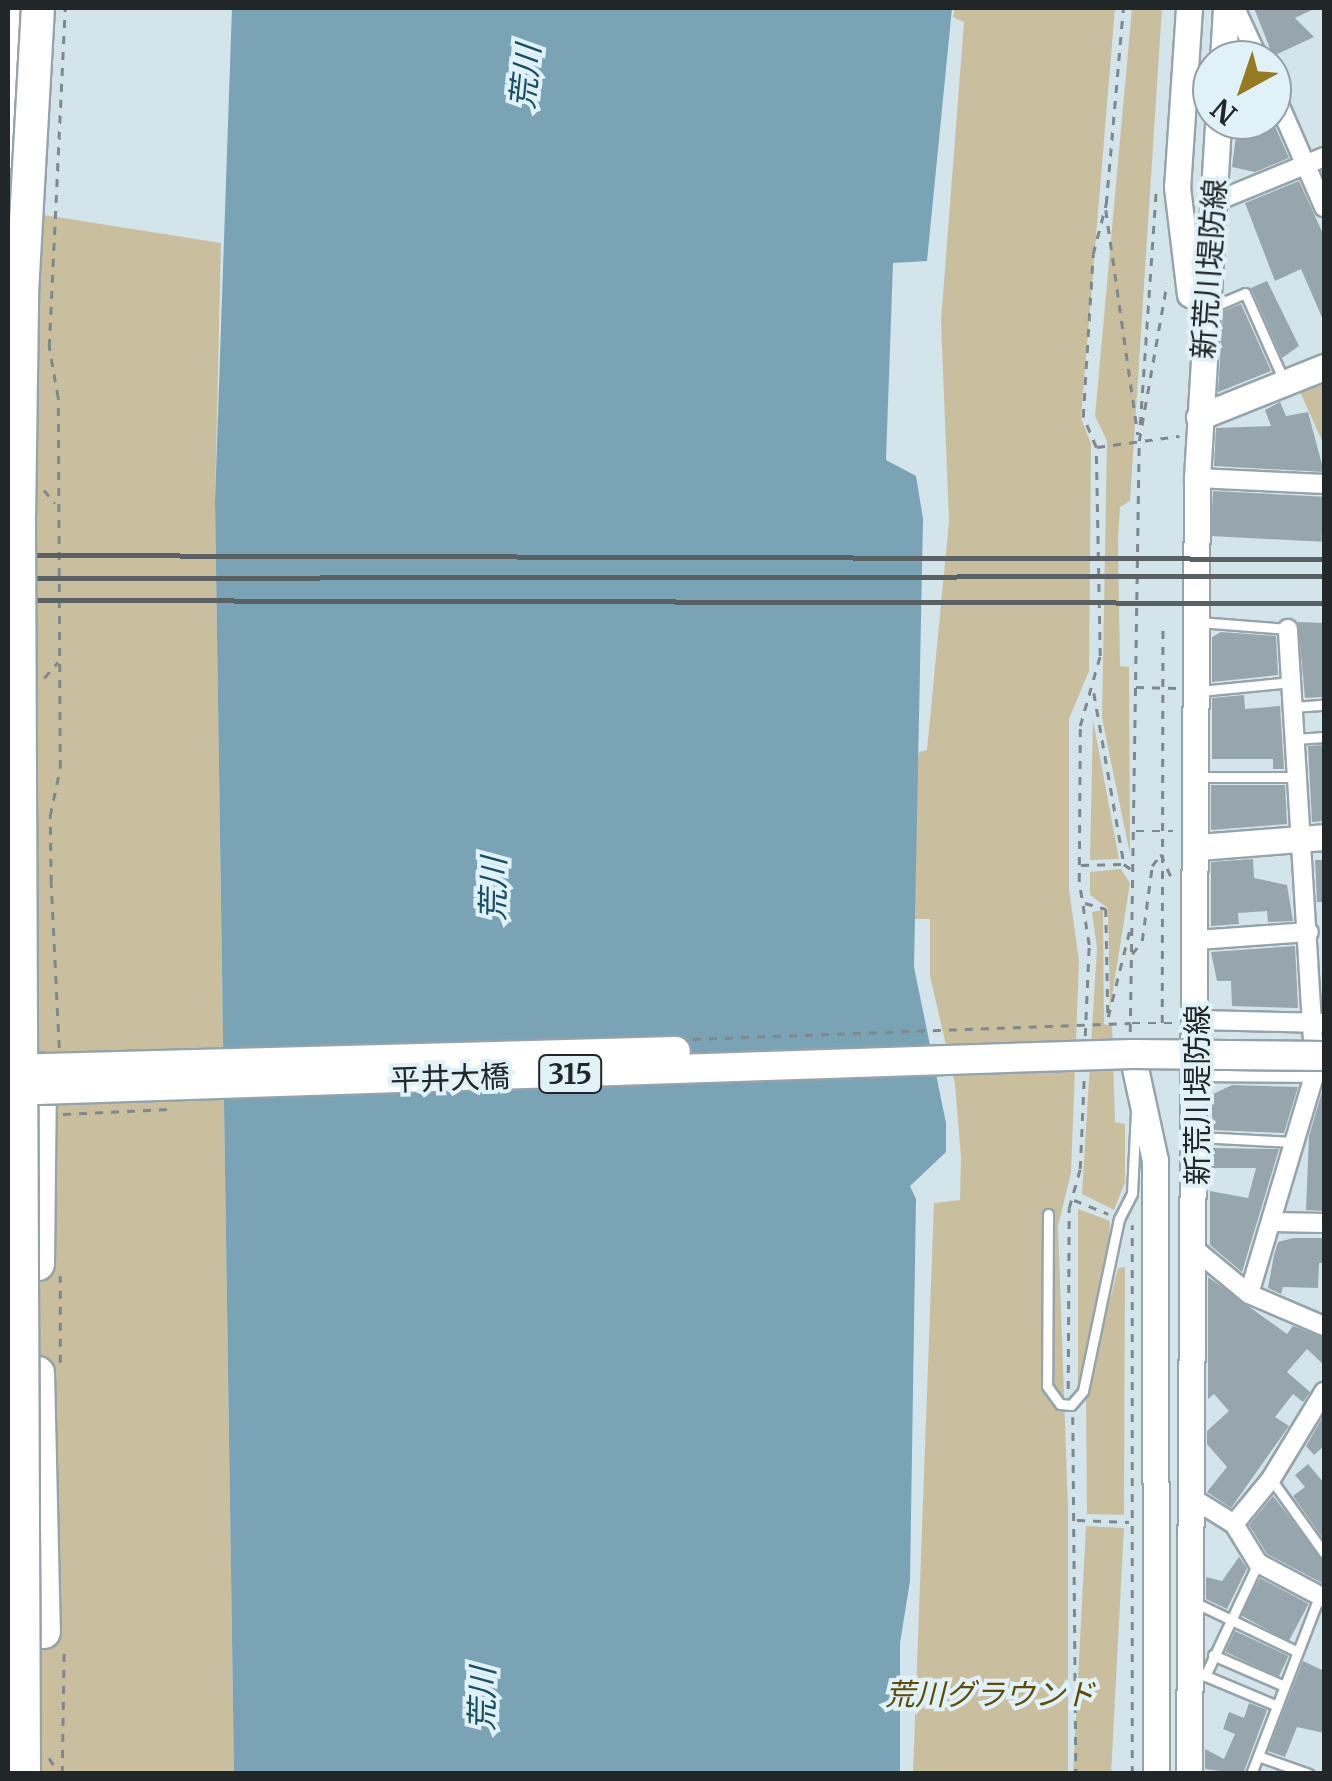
<!DOCTYPE html>
<meta charset="utf-8">
<style>
body{margin:0}
#map{position:relative;width:1332px;height:1781px;overflow:hidden;background:#d4e4eb;font-family:Merriweather,"Noto Sans JP",serif}
div>[style]{position:absolute}
.green>*{inset:0;background:#c9bf9f;transform-origin:0 0}
.water>*{inset:0;background:#7ba3b6}
.building>*{inset:0;background:#97a6ad;transform-origin:0 0}
.path>*{height:2.5px;margin-top:-1.25px;transform-origin:0;background:repeating-linear-gradient(90deg,#7e888d 0 8px,transparent 0 16px)}
.roads{filter:drop-shadow(2px 0 #95a4ab) drop-shadow(-2px 0 #95a4ab) drop-shadow(0 2px #95a4ab) drop-shadow(0 -2px #95a4ab)}
.lane>*{height:9px;margin:-4.5px;padding:0 4.5px;transform-origin:4.5px;border-radius:4.5px;background:#fff}
.street>*{height:18px;margin:-9px;padding:0 9px;transform-origin:9px;border-radius:9px;background:#fff}
.secondary>*{height:25px;margin:-12.5px;padding:0 12.5px;transform-origin:12.5px;border-radius:12.5px;background:#fff}
.highway>*{height:32px;margin:-16px;padding:0 16px;transform-origin:16px;border-radius:16px;background:#fff}
.rail>*{height:5px;margin:-2.5px;padding:0 2.5px;transform-origin:2.5px;border-radius:2.5px;background:#596165}
.path-bridge>*{height:2.5px;margin-top:-1.25px;transform-origin:0;background:repeating-linear-gradient(90deg,#7e888d 0 8px,transparent 0 16px)}
.bridges{filter:drop-shadow(2px 0 #95a4ab) drop-shadow(-2px 0 #95a4ab) drop-shadow(0 2px #95a4ab) drop-shadow(0 -2px #95a4ab)}
.primary-bridge>*{height:28px;margin:-14px;padding:0 14px;transform-origin:14px;border-radius:14px;background:#fff}
.highway-bridge>*{height:32px;margin:-16px;padding:0 16px;transform-origin:16px;border-radius:16px;background:#fff}
span{translate:-50% -50%;white-space:nowrap;text-align:center;line-height:1.15;-webkit-text-stroke:8px #e1f1f8;paint-order:stroke}
.shield-label span{padding:2px 8px;background:#e1f1f8;border:2px solid;border-radius:8px;-webkit-text-stroke-width:0}
.shield-label{font-size:28px;color:#212629;font-weight:700}
.street-label{font-size:30px;color:#212629}
.park-label{font-size:30px;color:#5f4c0a;font-style:italic}
.water-label{font-size:32px;color:#194f64;font-style:italic}
.frame{position:absolute;inset:0;border:10px solid #212629;pointer-events:none}
.north{position:absolute;left:1192px;top:40px;width:100px;height:100px;box-sizing:border-box;background:#e1f1f8;border:2px solid #94a0a5;border-radius:50%;rotate:220deg;font-size:28px;font-weight:700;line-height:40px;text-align:center;color:#212629}
.north::after{content:'';display:block;margin:auto;width:35px;height:45px;background:#947a21;clip-path:polygon(50% 0,100% 100%,50% 72%,0 100%)}
</style>
<div id="map">
<div class="green">
<div style="clip-path:polygon(955px 8px,1115px 8px,1081px 418px,1091px 444px,1089px 671px,1069px 719px,1069px 889px,1079px 961px,1071px 1173px,1058px 1226px,1068px 1508px,1068px 1773px,913px 1774px,934px 1203px,960px 1200px,961px 1157px,955px 1084px,930px 976px,930px 919px,914px 919px,917px 770px,919px 752px,927px 750px,949px 521px,941px 321px,964px 22px,953px 17px)"></div>
<div style="clip-path:polygon(1132px 8px,1162px 8px,1130px 501px,1120px 507px,1118px 540px,1120px 666px,1129px 667px,1130px 854px,1102px 718px,1107px 441px,1095px 416px)"></div>
<div style="clip-path:polygon(25px 212px,221px 243px,215px 501px,234px 1773px,36px 1773px)"></div>
<div style="clip-path:polygon(1324px 381px,1324px 445px,1300px 392px)"></div>
<div style="clip-path:polygon(1093px 720px,1119px 859px,1090px 860px)"></div>
<div style="clip-path:polygon(1121px 869px,1130px 883px,1110px 1009px,1108px 908px,1090px 895px,1090px 872px)"></div>
<div style="clip-path:polygon(1103px 910px,1104px 1024px,1112px 1026px,1115px 1122px,1125px 1124px,1125px 1182px,1114px 1210px,1082px 1194px,1097px 948px,1092px 912px)"></div>
<div style="clip-path:polygon(1078px 1209px,1110px 1221px,1108px 1265px,1078px 1385px)"></div>
<div style="clip-path:polygon(1125px 1267px,1124px 1515px,1087px 1514px,1086px 1395px,1118px 1268px)"></div>
<div style="left:1086px;top:1526px;width:38px;height:247px;rotate:3deg"></div>
</div>
<div class="water">
<div style="clip-path:polygon(232px 8px,952px 8px,927px 261px,893px 263px,886px 460px,916px 476px,923px 519px,914px 967px,946px 1123px,946px 1152px,910px 1186px,916px 1199px,910px 1581px,900px 1643px,900px 1773px,234px 1773px,215px 501px)"></div>
</div>
<div class="building">
<div style="clip-path:polygon(1254px 8px,1316px 8px,1295px 18px,1314px 37px,1273px 56px)"></div>
<div style="clip-path:polygon(1238px 120px,1272px 120px,1289px 158px,1255px 172px,1232px 167px)"></div>
<div style="clip-path:polygon(1299px 181px,1324px 236px,1324px 322px,1301px 269px,1275px 281px,1245px 203px)"></div>
<div style="clip-path:polygon(1267px 281px,1299px 346px,1282px 358px,1251px 288px)"></div>
<div style="clip-path:polygon(1241px 304px,1271px 371px,1218px 392px,1223px 311px)"></div>
<div style="clip-path:polygon(1280px 402px,1286px 416px,1308px 412px,1324px 472px,1214px 466px,1216px 428px,1271px 426px,1265px 410px)"></div>
<div style="left:1213px;top:491px;width:111px;height:45px;rotate:3deg"></div>
<div style="clip-path:polygon(1298px 622px,1324px 623px,1324px 697px,1305px 698px)"></div>
<div style="clip-path:polygon(1221px 632px,1276px 636px,1278px 675px,1212px 682px,1212px 637px)"></div>
<div style="clip-path:polygon(1244px 695px,1245px 709px,1280px 706px,1284px 769px,1273px 769px,1273px 759px,1212px 759px,1212px 698px)"></div>
<div style="clip-path:polygon(1324px 745px,1324px 821px,1312px 822px,1308px 746px)"></div>
<div style="clip-path:polygon(1211px 785px,1285px 785px,1287px 824px,1211px 830px)"></div>
<div style="clip-path:polygon(1253px 859px,1254px 878px,1287px 885px,1293px 921px,1268px 922px,1267px 911px,1238px 913px,1239px 924px,1211px 926px,1211px 862px)"></div>
<div style="clip-path:polygon(1315px 860px,1324px 860px,1324px 902px,1317px 902px)"></div>
<div style="clip-path:polygon(1295px 946px,1298px 1008px,1232px 1006px,1231px 981px,1217px 981px,1211px 952px)"></div>
<div style="clip-path:polygon(1232px 1085px,1298px 1087px,1284px 1133px,1213px 1130px,1211px 1095px)"></div>
<div style="clip-path:polygon(1324px 1085px,1324px 1211px,1306px 1210px,1309px 1136px)"></div>
<div style="clip-path:polygon(1213px 1148px,1279px 1149px,1242px 1272px,1210px 1245px,1210px 1191px,1248px 1198px,1256px 1168px,1211px 1168px)"></div>
<div style="clip-path:polygon(1293px 1238px,1324px 1238px,1324px 1263px,1319px 1263px,1318px 1288px,1283px 1287px,1281px 1294px,1268px 1288px,1274px 1255px,1278px 1242px)"></div>
<div style="clip-path:polygon(1208px 1277px,1287px 1334px,1293px 1326px,1324px 1338px,1324px 1365px,1307px 1349px,1287px 1372px,1310px 1392px,1303px 1402px,1293px 1394px,1275px 1417px,1289px 1426px,1231px 1508px,1207px 1492px,1227px 1467px,1207px 1444px,1207px 1431px,1229px 1411px,1214px 1394px,1208px 1399px)"></div>
<div style="clip-path:polygon(1324px 1415px,1324px 1446px,1314px 1455px,1306px 1446px)"></div>
<div style="clip-path:polygon(1308px 1464px,1324px 1483px,1324px 1540px,1293px 1496px,1305px 1487px,1295px 1475px)"></div>
<div style="clip-path:polygon(1273px 1496px,1324px 1561px,1324px 1584px,1267px 1554px,1249px 1525px)"></div>
<div style="clip-path:polygon(1239px 1557px,1247px 1568px,1227px 1609px,1206px 1599px,1206px 1577px,1222px 1581px)"></div>
<div style="left:1260px;top:1578px;width:55px;height:42px;rotate:28deg"></div>
<div style="left:1235px;top:1631px;width:59px;height:23px;rotate:25deg"></div>
<div style="clip-path:polygon(1303px 1661px,1324px 1671px,1324px 1733px,1297px 1727px,1285px 1757px,1268px 1751px)"></div>
<div style="clip-path:polygon(1249px 1703px,1267px 1710px,1243px 1774px,1205px 1769px,1205px 1749px,1224px 1759px,1235px 1734px,1223px 1729px,1229px 1712px,1244px 1718px)"></div>
</div>
<div class="path">
<div style="left:1106px;top:210px;width:227px;rotate:81.9deg"></div>
<div style="left:1140px;top:425px;width:237px;rotate:-86.1deg"></div>
<div style="left:1097px;top:447px;width:83px;rotate:-7.6deg"></div>
<div style="left:44px;top:490px;width:17px;rotate:50deg"></div>
<div style="left:44px;top:678px;width:21px;rotate:-49deg"></div>
<div style="left:1136px;top:687px;width:41px;rotate:1.4deg"></div>
<div style="left:1094px;top:693px;width:174px;rotate:80deg"></div>
<div style="left:1124px;top:864px;width:14px;rotate:36deg"></div>
<div style="left:1136px;top:831px;width:37px"></div>
<div style="left:1081px;top:865px;width:42px;rotate:-1.4deg"></div>
<div style="left:1085px;top:903px;width:22px;rotate:16deg"></div>
<div style="left:1106px;top:909px;width:108px;rotate:88.9deg"></div>
<div style="left:1108px;top:1017px;width:95px;rotate:-76deg"></div>
<div style="left:1132px;top:954px;width:16px;rotate:-52deg"></div>
<div style="left:1142px;top:941px;width:76px;rotate:-82.4deg"></div>
<div style="left:1152px;top:866px;width:15px;rotate:-53deg"></div>
<div style="left:1161px;top:854px;width:30px;rotate:66deg"></div>
<div style="left:1132px;top:1023px;width:42px"></div>
<div style="left:1162px;top:1023px;width:394px;rotate:-89.9deg"></div>
<div style="left:1130px;top:1032px;width:591px;rotate:-89.13deg"></div>
<div style="left:1139px;top:441px;width:160px;rotate:-80deg"></div>
<div style="left:1085px;top:1036px;width:91px;rotate:-87.5deg"></div>
<div style="left:1089px;top:945px;width:65px;rotate:-98.9deg"></div>
<div style="left:1079px;top:881px;width:155px;rotate:-89.6deg"></div>
<div style="left:1080px;top:726px;width:73px;rotate:-74.1deg"></div>
<div style="left:1100px;top:656px;width:209px;rotate:-91.1deg"></div>
<div style="left:1096px;top:447px;width:33px;rotate:-113deg"></div>
<div style="left:1083px;top:417px;width:163px;rotate:-86.5deg"></div>
<div style="left:1093px;top:254px;width:52px;rotate:-75.4deg"></div>
<div style="left:1106px;top:204px;width:197px;rotate:-85deg"></div>
<div style="left:59px;top:1048px;width:165px;rotate:-92.8deg"></div>
<div style="left:51px;top:883px;width:67px;rotate:-90.9deg"></div>
<div style="left:50px;top:816px;width:49px;rotate:-78.2deg"></div>
<div style="left:60px;top:768px;width:370px;rotate:-90.3deg"></div>
<div style="left:58px;top:398px;width:52px;rotate:-100deg"></div>
<div style="left:49px;top:347px;width:339px;rotate:-87.3deg"></div>
<div style="left:1074px;top:1200px;width:37px;rotate:22deg"></div>
<div style="left:60px;top:1363px;width:87px;rotate:-90deg"></div>
<div style="left:1068px;top:1389px;width:181px;rotate:-89.7deg"></div>
<div style="left:1069px;top:1208px;width:41px;rotate:-74.2deg"></div>
<div style="left:1080px;top:1169px;width:90px;rotate:-87.5deg"></div>
<div style="left:1073px;top:1417px;width:357px;rotate:89.5deg"></div>
<div style="left:1077px;top:1520px;width:52px;rotate:2.2deg"></div>
<div style="left:49px;top:1758px;width:19px;rotate:55deg"></div>
<div style="left:62px;top:1774px;width:128px;rotate:-89.1deg"></div>
<div style="left:1132px;top:1774px;width:549px;rotate:-90deg"></div>
</div>
<div class="roads">
<div class="lane">
<div style="left:1210px;top:308px;width:38px;rotate:-23deg"></div>
<div style="left:1245px;top:293px;width:96px;rotate:66.1deg"></div>
<div style="left:1199px;top:622px;width:89px;rotate:4.5deg"></div>
<div style="left:1200px;top:691px;width:92px;rotate:-5.6deg"></div>
<div style="left:1293px;top:707px;width:31px;rotate:-4deg"></div>
<div style="left:1296px;top:739px;width:28px;rotate:-4deg"></div>
<div style="left:1197px;top:777px;width:99px"></div>
<div style="left:1198px;top:1137px;width:95px;rotate:3deg"></div>
<div style="left:1048px;top:1214px;width:172px;rotate:90.3deg"></div>
<div style="left:1047px;top:1386px;width:22px;rotate:54deg"></div>
<div style="left:1060px;top:1404px;width:11px;rotate:5deg"></div>
<div style="left:1071px;top:1405px;width:18px;rotate:-49deg"></div>
<div style="left:1083px;top:1391px;width:176px;rotate:-78.2deg"></div>
<div style="left:1119px;top:1219px;width:29px;rotate:-63deg"></div>
<div style="left:1132px;top:1193px;width:81px;rotate:-87.2deg"></div>
<div style="left:1271px;top:1479px;width:91px;rotate:54.4deg"></div>
<div style="left:1196px;top:1603px;width:111px;rotate:25.6deg"></div>
<div style="left:1213px;top:1655px;width:75px;rotate:23.5deg"></div>
<div style="left:1201px;top:1674px;width:80px;rotate:22.7deg"></div>
<div style="left:1205px;top:1676px;width:125px;rotate:-64.9deg"></div>
<div style="left:1258px;top:1756px;width:54px;rotate:19.4deg"></div>
<div style="left:1251px;top:1774px;width:190px;rotate:-69deg"></div>
</div>
<div class="street">
<div style="left:1235px;top:8px;width:57px;rotate:65.2deg"></div>
<div style="left:1272px;top:88px;width:130px;rotate:66.4deg"></div>
<div style="left:1212px;top:203px;width:121px;rotate:-22.3deg"></div>
<div style="left:1197px;top:478px;width:127px;rotate:2.7deg"></div>
<div style="left:1197px;top:940px;width:112px;rotate:-4.1deg"></div>
<div style="left:1198px;top:1020px;width:126px;rotate:1.4deg"></div>
<div style="left:1198px;top:1072px;width:126px;rotate:0.5deg"></div>
<div style="left:1273px;top:1222px;width:51px;rotate:1.1deg"></div>
<div style="left:1192px;top:1247px;width:74px;rotate:39.5deg"></div>
<div style="left:1249px;top:1294px;width:82px;rotate:23.1deg"></div>
<div style="left:1249px;top:1294px;width:231px;rotate:-73.4deg"></div>
<div style="left:1315px;top:1073px;width:445px;rotate:-93.5deg"></div>
<div style="left:1189px;top:1496px;width:53px;rotate:31.9deg"></div>
<div style="left:1234px;top:1524px;width:58px;rotate:-50.6deg"></div>
<div style="left:1271px;top:1479px;width:102px;rotate:-58.7deg"></div>
<div style="left:1234px;top:1524px;width:46px;rotate:58.4deg"></div>
<div style="left:1258px;top:1563px;width:75px;rotate:27.9deg"></div>
</div>
<div class="secondary">
<div style="left:1189px;top:8px;width:179px;rotate:93.8deg"></div>
<div style="left:1177px;top:187px;width:108px;rotate:83.1deg"></div>
<div style="left:1223px;top:60px;width:52px;rotate:-86.7deg"></div>
<div style="left:1199px;top:417px;width:135px;rotate:-21.8deg"></div>
<div style="left:1198px;top:847px;width:126px;rotate:-4.5deg"></div>
<div style="left:1132px;top:1054px;width:108px;rotate:77.8deg"></div>
<div style="left:1155px;top:1160px;width:614px;rotate:89.91deg"></div>
<div style="left:1189px;top:1774px;width:1296px;rotate:-89.65deg"></div>
<div style="left:1197px;top:478px;width:359px;rotate:-86.6deg"></div>
</div>
<div class="highway">
<div style="left:8px;top:152px;width:144px;rotate:-86deg"></div>
<div style="left:38px;top:1264px;width:195px;rotate:-89.4deg"></div>
<div style="left:38px;top:1373px;width:259px;rotate:88.7deg"></div>
</div>
</div>
<div class="rail">
<div style="left:8px;top:555px;width:1316px;rotate:0.17deg"></div>
<div style="left:8px;top:578px;width:1316px;rotate:-0.09deg"></div>
<div style="left:8px;top:600px;width:1316px;rotate:0.13deg"></div>
</div>
<div class="path-bridge">
<div style="left:693px;top:1039px;width:438px;rotate:-2.1deg"></div>
<div style="left:63px;top:1114px;width:107px;rotate:-2.7deg"></div>
</div>
<div class="bridges">
<div class="primary-bridge">
<div style="left:8px;top:1069px;width:668px;rotate:-1.54deg"></div>
<div style="left:8px;top:1091px;width:1125px;rotate:-1.89deg"></div>
<div style="left:1132px;top:1054px;width:192px;rotate:0.6deg"></div>
</div>
<div class="highway-bridge">
<div style="left:24px;top:1774px;width:1254px;rotate:-90.23deg"></div>
<div style="left:19px;top:520px;width:227px;rotate:-89.2deg"></div>
<div style="left:22px;top:293px;width:285px;rotate:-86.8deg"></div>
</div>
</div>
<div class="shield-label">
<span style="left:570px;top:1074px">315</span>
</div>
<div class="street-label">
<span style="left:1209px;top:269px;rotate:-86deg">新荒川堤防線</span>
<span style="left:450px;top:1078px;rotate:-2deg">平井大橋</span>
<span style="left:1197px;top:1095px;rotate:-90deg">新荒川堤防線</span>
</div>
<div class="park-label">
<span style="left:990px;top:1694px">荒川グラウンド</span>
</div>
<div class="water-label">
<span style="left:526px;top:77px;rotate:-84deg">荒川</span>
<span style="left:494px;top:889px;rotate:-89deg">荒川</span>
<span style="left:483px;top:1699px;rotate:-89deg">荒川</span>
</div>
<div class="frame"></div>
<div class="north">N</div>
</div>
